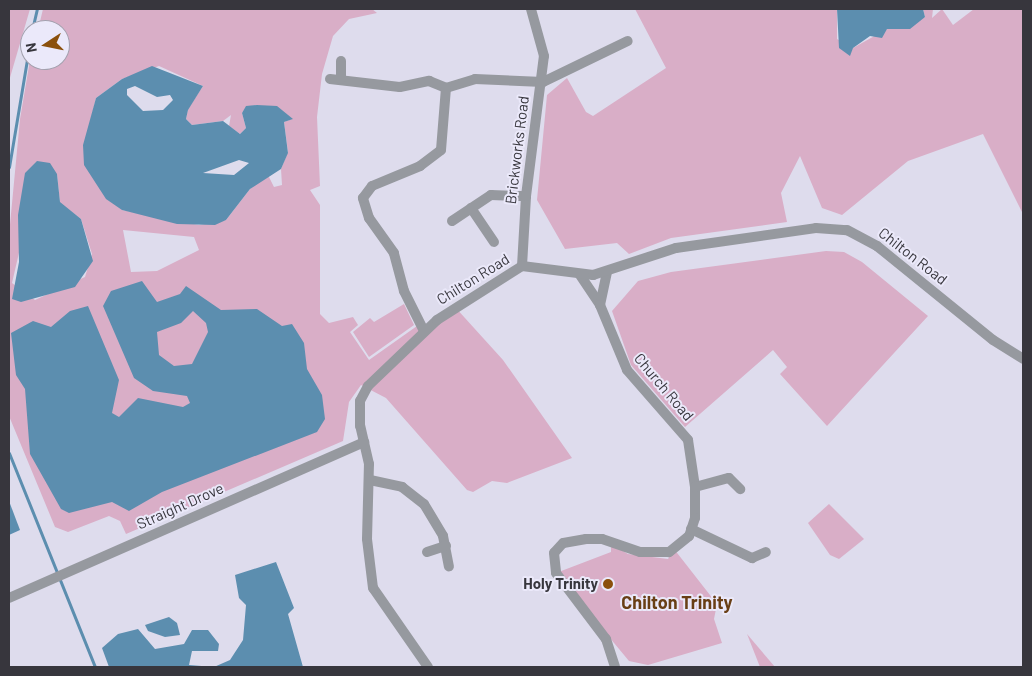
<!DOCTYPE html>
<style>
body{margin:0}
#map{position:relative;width:1032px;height:676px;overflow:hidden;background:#dedced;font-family:Barlow,sans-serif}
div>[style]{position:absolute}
.green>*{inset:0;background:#d9aec7}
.water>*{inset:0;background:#5c8eaf}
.stream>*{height:3px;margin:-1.5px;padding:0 1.5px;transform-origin:1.5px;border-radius:1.5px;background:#5c8eaf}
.street>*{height:10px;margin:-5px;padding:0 5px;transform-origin:5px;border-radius:5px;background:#96999f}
.dots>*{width:14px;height:14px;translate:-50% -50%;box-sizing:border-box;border:2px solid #ebe9fa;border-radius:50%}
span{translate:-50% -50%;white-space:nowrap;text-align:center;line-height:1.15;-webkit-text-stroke:4px #ebe9fa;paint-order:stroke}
.street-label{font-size:15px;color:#37363d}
.poi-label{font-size:15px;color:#37363d;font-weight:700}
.right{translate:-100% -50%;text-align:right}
.quarter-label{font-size:18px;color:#693f16;font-weight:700}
.frame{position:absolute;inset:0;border:10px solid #37363d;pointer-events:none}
.north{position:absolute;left:20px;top:20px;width:50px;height:50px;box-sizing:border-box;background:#ebe9fa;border:1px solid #a3a1ae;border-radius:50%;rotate:259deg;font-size:14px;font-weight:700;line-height:20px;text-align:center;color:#37363d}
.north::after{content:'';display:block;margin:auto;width:18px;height:22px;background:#8b500c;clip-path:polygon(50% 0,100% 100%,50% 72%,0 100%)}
</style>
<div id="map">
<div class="green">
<div style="clip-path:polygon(9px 9px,30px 9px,9px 81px)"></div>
<div style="clip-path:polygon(evenodd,43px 9px,372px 9px,377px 13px,349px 19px,333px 36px,322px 74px,317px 117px,320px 186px,310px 190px,320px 205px,320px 314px,329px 323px,353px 317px,358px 325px,350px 332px,369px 360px,417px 326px,421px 333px,455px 307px,503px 360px,572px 458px,507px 483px,492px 481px,473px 492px,467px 490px,386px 398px,361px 385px,349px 402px,343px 441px,126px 534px,120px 521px,109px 516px,68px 532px,55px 527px,9px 416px,9px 235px,20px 119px,30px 60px,60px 60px,60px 30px,38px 30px,43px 9px,159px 66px,203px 86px,188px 109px,186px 119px,192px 125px,223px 121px,231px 115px,229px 126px,240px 134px,246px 128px,242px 113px,246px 107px,257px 105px,292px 119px,284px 122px,288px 152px,281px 169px,282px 185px,274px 187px,268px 175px,250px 189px,226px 220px,199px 225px,122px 210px,91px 119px,96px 98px,122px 79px,159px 66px,43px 9px,57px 174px,60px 203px,81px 219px,92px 254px,85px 277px,35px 300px,12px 283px,21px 244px,57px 174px,43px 9px,123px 230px,194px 237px,199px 250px,157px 271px,131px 272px,123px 230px)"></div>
<div style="clip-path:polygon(635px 9px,837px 9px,837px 39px,853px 48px,887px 29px,898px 29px,925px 17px,923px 9px,933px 9px,932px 18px,942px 9px,953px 25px,974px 9px,1023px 9px,1023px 214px,983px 134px,908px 161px,842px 215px,822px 208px,800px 156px,781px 193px,787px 222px,671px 238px,629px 254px,617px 243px,565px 249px,537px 200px,547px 95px,567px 78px,586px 112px,593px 116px,666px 68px)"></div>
<div style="clip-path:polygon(826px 251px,844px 252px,862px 262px,928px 316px,827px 426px,780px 374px,787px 367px,773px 350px,685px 427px,631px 365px,612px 311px,638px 281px,671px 272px)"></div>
<div style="clip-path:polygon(404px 304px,414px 325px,369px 357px,353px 332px,370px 318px,374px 322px)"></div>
<div style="clip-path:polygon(829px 504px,864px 539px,839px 559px,830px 555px,808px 523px)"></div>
<div style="clip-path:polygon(611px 544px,628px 554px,668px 559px,674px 549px,717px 604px,714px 619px,722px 643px,648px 665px,629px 661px,556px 573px,611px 552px)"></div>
<div style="clip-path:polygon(747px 634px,775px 667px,760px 667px)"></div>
</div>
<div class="water">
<div style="clip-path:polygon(837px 9px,923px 9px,925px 17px,910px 29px,887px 29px,882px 38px,870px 36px,853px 48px,850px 56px,839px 48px)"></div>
<div style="clip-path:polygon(evenodd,152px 66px,203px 86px,188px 110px,186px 119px,192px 125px,223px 121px,240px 134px,246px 128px,242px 113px,246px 106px,257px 105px,277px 106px,293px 119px,284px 122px,288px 153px,281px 169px,250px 189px,226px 220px,215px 225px,177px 224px,122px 210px,106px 199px,84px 165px,83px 145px,96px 98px,122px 79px,152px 66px,135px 86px,157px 97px,170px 95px,173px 100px,163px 110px,143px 111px,127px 95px,127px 89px,135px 86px,152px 66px,239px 160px,249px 163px,234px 175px,203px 173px,239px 160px)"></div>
<div style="clip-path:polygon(37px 161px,50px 163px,57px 174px,60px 202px,81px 219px,93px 261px,75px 287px,21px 302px,12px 299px,19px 262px,18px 215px,25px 173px)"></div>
<div style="clip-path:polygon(evenodd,142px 281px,157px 302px,180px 294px,186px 286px,221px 310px,257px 309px,282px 326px,292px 324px,304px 343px,307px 369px,322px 395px,325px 419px,317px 432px,162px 492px,129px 511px,112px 502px,69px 513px,61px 509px,30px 454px,25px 389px,16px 375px,11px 333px,33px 321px,51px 327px,70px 311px,88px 306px,119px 380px,112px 413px,119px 417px,138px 398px,183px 407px,190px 403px,187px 396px,153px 391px,134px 378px,103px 306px,111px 291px,142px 281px,193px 311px,206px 323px,208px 332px,192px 364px,174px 366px,159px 355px,157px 332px,181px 323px,193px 311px)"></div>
<div style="clip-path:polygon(9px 501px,20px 530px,9px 535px)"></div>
<div style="clip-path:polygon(276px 562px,294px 608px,288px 614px,303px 667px,109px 667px,102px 648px,118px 634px,138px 629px,155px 649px,184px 644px,192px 630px,208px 630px,219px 644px,218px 651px,192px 651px,189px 665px,214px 667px,230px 660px,243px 640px,246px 605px,239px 598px,235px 575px)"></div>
<div style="clip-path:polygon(169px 617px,177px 623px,180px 635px,165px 637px,148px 631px,145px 625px)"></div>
</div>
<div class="stream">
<div style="left:32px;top:30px;width:22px;rotate:-77deg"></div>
<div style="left:9px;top:167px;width:128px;rotate:-80.5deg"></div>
<div style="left:9px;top:453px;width:231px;rotate:68.1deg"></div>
</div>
<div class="street">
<div style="left:330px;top:79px;width:70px;rotate:6.5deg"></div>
<div style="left:400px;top:87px;width:30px;rotate:-12deg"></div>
<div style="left:429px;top:81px;width:18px;rotate:22deg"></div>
<div style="left:341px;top:79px;width:18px;rotate:-90deg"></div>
<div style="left:446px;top:88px;width:30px;rotate:-17deg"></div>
<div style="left:475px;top:79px;width:68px;rotate:2.5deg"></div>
<div style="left:543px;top:82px;width:94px;rotate:-25.8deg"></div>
<div style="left:471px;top:208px;width:41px;rotate:55.9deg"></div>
<div style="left:452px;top:221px;width:47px;rotate:-33.7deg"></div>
<div style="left:491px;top:195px;width:35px;rotate:2deg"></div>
<div style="left:522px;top:266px;width:70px;rotate:-86.7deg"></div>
<div style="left:526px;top:196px;width:141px;rotate:-82.7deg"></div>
<div style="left:544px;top:56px;width:49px;rotate:-105.5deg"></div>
<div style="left:580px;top:275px;width:36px;rotate:56deg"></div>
<div style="left:600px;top:305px;width:33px;rotate:-78deg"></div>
<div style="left:600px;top:305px;width:70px;rotate:67.4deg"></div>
<div style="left:627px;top:370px;width:93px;rotate:48.9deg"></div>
<div style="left:688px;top:440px;width:48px;rotate:81.5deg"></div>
<div style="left:695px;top:487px;width:31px;rotate:90deg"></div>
<div style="left:695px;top:518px;width:19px;rotate:108deg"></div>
<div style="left:689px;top:536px;width:26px;rotate:141deg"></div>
<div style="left:669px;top:552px;width:29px;rotate:180deg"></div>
<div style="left:640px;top:552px;width:40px;rotate:-161.1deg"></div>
<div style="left:602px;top:539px;width:16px;rotate:180deg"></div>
<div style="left:586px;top:539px;width:23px;rotate:170deg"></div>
<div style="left:563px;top:543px;width:13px;rotate:132deg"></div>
<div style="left:554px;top:553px;width:20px;rotate:84deg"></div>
<div style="left:556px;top:573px;width:83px;rotate:52.9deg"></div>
<div style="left:606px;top:639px;width:29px;rotate:72deg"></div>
<div style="left:424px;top:331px;width:45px;rotate:-116.6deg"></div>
<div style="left:404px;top:291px;width:39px;rotate:-105deg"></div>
<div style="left:394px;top:253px;width:43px;rotate:-125.5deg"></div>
<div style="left:369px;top:218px;width:21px;rotate:-107deg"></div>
<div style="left:363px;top:198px;width:15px;rotate:-53deg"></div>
<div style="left:372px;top:186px;width:52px;rotate:-22.6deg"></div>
<div style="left:420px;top:166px;width:26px;rotate:-37deg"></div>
<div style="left:441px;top:150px;width:62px;rotate:-85.4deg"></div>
<div style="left:370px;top:480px;width:33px;rotate:12deg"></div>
<div style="left:402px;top:487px;width:28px;rotate:38deg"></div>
<div style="left:424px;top:504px;width:37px;rotate:59deg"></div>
<div style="left:443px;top:536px;width:31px;rotate:79deg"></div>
<div style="left:695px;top:487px;width:35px;rotate:-15deg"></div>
<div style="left:729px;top:478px;width:16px;rotate:45deg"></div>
<div style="left:691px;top:529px;width:68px;rotate:25.4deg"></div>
<div style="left:752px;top:558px;width:15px;rotate:-23deg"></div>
<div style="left:427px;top:552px;width:20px;rotate:-18deg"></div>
<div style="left:9px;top:598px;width:388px;rotate:-23.7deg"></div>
<div style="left:428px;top:667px;width:96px;rotate:-124.8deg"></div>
<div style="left:373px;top:588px;width:49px;rotate:-97deg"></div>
<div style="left:367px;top:539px;width:75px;rotate:-88.5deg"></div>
<div style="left:369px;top:464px;width:39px;rotate:-103deg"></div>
<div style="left:360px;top:426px;width:25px;rotate:-90deg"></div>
<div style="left:360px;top:401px;width:17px;rotate:-62deg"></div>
<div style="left:368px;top:386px;width:95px;rotate:-43.7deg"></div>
<div style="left:437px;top:320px;width:101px;rotate:-32.4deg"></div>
<div style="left:522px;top:266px;width:72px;rotate:7.2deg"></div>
<div style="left:593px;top:275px;width:87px;rotate:-18deg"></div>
<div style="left:676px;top:248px;width:141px;rotate:-8.1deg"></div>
<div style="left:816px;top:228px;width:31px;rotate:4deg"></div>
<div style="left:847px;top:230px;width:34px;rotate:28deg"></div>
<div style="left:877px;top:246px;width:149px;rotate:39deg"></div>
<div style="left:993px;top:340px;width:36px;rotate:32deg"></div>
</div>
<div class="dots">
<div style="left:608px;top:584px;background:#8b500c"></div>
</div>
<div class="street-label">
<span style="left:517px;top:150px;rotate:-83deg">Brickworks Road</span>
<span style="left:913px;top:256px;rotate:38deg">Chilton Road</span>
<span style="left:473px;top:279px;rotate:-32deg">Chilton Road</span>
<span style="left:664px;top:387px;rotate:50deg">Church Road</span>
<span style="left:180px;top:506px;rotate:-24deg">Straight Drove</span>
</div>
<div class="poi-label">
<span class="right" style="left:598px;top:584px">Holy Trinity</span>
</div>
<div class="quarter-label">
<span style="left:677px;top:602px">Chilton Trinity</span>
</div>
<div class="frame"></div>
<div class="north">N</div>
</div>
